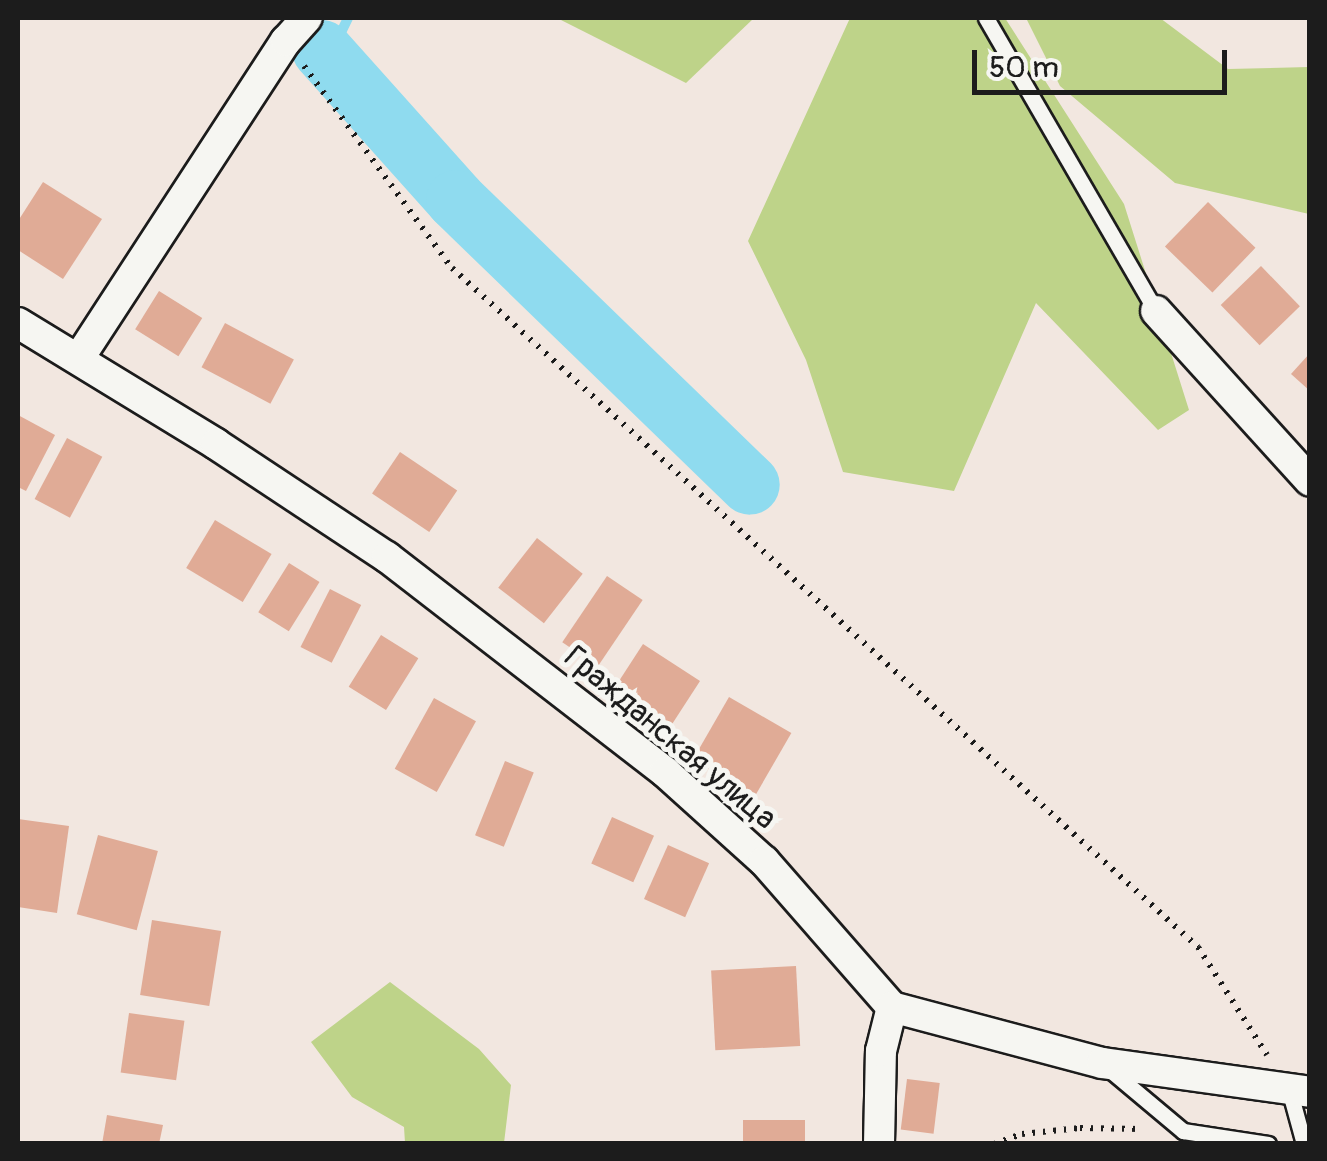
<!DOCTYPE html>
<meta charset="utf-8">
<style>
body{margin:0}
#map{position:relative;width:1327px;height:1161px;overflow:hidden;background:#f2e7e0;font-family:Pangolin,sans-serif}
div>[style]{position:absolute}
.green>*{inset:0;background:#bed389}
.stream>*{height:10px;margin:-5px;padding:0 5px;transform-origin:5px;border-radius:5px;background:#8fdbef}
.river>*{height:60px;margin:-30px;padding:0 30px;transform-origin:30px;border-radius:30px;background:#8fdbef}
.building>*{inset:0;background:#e0ab96;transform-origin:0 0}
.path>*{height:6px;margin-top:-3px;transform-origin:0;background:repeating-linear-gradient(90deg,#1c1c1c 0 2.5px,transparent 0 10.5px)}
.roads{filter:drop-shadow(2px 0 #1c1c1c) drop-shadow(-2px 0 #1c1c1c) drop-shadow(0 2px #1c1c1c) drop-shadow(0 -2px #1c1c1c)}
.lane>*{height:15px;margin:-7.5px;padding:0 7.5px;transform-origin:7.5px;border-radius:7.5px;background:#f6f6f2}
.street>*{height:30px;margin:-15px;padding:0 15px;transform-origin:15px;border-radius:15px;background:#f6f6f2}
span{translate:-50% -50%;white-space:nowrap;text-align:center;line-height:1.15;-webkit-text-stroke:10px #f6f6f2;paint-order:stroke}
.street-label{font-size:32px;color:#1c1c1c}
.frame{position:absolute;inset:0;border:20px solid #1c1c1c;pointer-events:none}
.scale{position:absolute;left:972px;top:50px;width:255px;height:45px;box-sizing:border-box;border:5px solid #1c1c1c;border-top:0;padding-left:12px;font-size:30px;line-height:35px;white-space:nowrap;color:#1c1c1c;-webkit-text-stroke:8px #f6f6f2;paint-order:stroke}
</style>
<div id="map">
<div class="green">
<div style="clip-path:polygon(557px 18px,754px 18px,686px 83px)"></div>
<div style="clip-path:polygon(850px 18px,1005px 18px,1124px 204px,1189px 410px,1158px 430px,1036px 303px,954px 491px,843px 472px,806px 360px,748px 241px)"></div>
<div style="clip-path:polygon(1026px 18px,1160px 18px,1228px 69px,1309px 67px,1309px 214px,1175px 183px,1060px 86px)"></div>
<div style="clip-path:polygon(390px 982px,479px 1049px,511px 1085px,504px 1143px,405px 1143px,404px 1127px,352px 1097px,311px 1042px)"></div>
</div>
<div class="stream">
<div style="left:329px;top:57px;width:43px;rotate:-64deg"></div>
</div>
<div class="river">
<div style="left:322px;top:50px;width:201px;rotate:48.2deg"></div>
<div style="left:456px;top:200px;width:409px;rotate:44.1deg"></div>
</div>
<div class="building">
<div style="clip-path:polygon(43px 182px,102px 219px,63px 279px,18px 250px,18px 221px)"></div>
<div style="left:1208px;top:202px;width:66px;height:62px;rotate:44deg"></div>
<div style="left:1261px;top:266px;width:56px;height:56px;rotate:46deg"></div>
<div style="left:159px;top:291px;width:51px;height:45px;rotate:32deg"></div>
<div style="left:225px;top:323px;width:78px;height:50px;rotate:28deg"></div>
<div style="clip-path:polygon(1310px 353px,1310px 391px,1291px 374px)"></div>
<div style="clip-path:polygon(18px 415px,55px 435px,26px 491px,18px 487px)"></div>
<div style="left:67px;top:438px;width:40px;height:69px;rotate:28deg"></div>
<div style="left:400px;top:452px;width:69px;height:50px;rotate:34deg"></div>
<div style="left:215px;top:520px;width:66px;height:56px;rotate:31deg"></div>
<div style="left:537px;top:538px;width:58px;height:63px;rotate:38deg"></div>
<div style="left:289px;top:563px;width:36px;height:58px;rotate:32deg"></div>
<div style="left:607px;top:576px;width:43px;height:80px;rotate:34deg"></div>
<div style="left:330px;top:589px;width:35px;height:65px;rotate:27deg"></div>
<div style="left:381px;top:635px;width:44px;height:61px;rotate:32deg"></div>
<div style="left:643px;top:644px;width:68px;height:56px;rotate:33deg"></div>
<div style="left:729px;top:697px;width:72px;height:73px;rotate:30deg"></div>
<div style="left:434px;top:698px;width:48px;height:81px;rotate:29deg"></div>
<div style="left:505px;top:761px;width:31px;height:80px;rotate:22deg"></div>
<div style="left:612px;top:817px;width:46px;height:51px;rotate:24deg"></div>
<div style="clip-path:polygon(18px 819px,69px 826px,57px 913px,18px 907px)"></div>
<div style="left:98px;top:835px;width:62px;height:82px;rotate:15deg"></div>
<div style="left:668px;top:845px;width:45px;height:59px;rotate:24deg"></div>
<div style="left:152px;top:920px;width:70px;height:76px;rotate:9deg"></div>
<div style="left:796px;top:966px;width:80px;height:85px;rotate:87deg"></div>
<div style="left:129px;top:1013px;width:56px;height:60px;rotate:8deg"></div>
<div style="left:907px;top:1079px;width:33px;height:51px;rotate:7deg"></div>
<div style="clip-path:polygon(107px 1115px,163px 1125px,159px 1144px,102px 1144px)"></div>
<div style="left:805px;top:1120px;width:24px;height:62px;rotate:90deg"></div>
</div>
<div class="path">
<div style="left:304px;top:66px;width:250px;rotate:53.8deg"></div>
<div style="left:452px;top:268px;width:1009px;rotate:42.31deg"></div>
<div style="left:1198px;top:947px;width:128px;rotate:57.4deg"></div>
<div style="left:994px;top:1144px;width:30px;rotate:-20deg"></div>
<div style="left:1022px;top:1134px;width:58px;rotate:-5.9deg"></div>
<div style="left:1080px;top:1128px;width:62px;rotate:0.9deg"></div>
</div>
<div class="roads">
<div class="lane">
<div style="left:986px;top:18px;width:339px;rotate:59.9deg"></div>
<div style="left:1109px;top:1069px;width:97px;rotate:40deg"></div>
<div style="left:1183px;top:1131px;width:86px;rotate:8.7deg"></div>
<div style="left:1289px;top:1089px;width:57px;rotate:74.7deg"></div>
</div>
<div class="street">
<div style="left:1156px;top:311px;width:229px;rotate:47.8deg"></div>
<div style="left:18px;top:323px;width:232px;rotate:31.4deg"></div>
<div style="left:216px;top:444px;width:205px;rotate:33.5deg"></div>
<div style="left:387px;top:557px;width:351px;rotate:37.7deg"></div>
<div style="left:665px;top:772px;width:133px;rotate:42deg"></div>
<div style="left:764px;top:861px;width:194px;rotate:48.8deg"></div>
<div style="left:892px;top:1007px;width:217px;rotate:14.9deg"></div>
<div style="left:1102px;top:1063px;width:210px;rotate:7.9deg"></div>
<div style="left:79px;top:358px;width:379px;rotate:-56.9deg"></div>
<div style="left:286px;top:41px;width:31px;rotate:-48deg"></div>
<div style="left:879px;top:1144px;width:93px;rotate:-88.8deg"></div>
<div style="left:881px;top:1051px;width:45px;rotate:-76deg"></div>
</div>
</div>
<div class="street-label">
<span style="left:670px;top:738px;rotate:40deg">Гражданская улица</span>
</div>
<div class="frame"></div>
<div class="scale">50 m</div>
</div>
